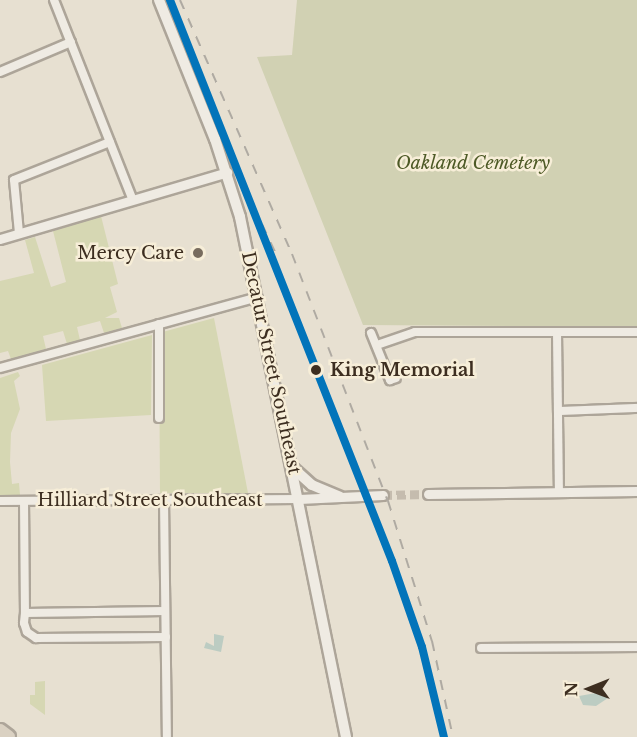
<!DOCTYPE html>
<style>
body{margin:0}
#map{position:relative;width:637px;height:737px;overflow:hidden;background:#e7e0d1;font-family:"Libre Baskerville",serif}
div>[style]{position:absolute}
.green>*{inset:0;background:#d6d7b3}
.cemetery>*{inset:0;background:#d1d1b3}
.water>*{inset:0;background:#bcccc2}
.tertiary-tunnel>*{height:9px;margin-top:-4.5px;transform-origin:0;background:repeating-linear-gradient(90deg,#c5bcae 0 9px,transparent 0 13.5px)}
.roads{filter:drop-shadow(2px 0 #ada599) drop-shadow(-2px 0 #ada599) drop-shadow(0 2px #ada599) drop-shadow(0 -2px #ada599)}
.minor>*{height:8px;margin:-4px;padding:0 4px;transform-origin:4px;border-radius:4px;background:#efebe3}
.tertiary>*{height:9px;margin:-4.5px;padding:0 4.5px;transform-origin:4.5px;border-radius:4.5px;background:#efebe3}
.secondary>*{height:10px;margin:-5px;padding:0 5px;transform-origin:5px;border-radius:5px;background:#efebe3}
.motorway>*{height:14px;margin:-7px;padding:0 7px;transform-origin:7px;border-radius:7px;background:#dad1c2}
.rail>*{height:2px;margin-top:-1px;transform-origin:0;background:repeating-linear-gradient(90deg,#afaaa2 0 10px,transparent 0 20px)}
.metro-1>*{height:8px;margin:-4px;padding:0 4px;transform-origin:4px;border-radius:4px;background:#0274ba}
.dots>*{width:16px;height:16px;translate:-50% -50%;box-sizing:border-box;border:3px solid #f7eed8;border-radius:50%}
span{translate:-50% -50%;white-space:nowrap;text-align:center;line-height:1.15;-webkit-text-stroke:5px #f7eed8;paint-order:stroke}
.park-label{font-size:18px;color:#4d5a26;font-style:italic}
.poi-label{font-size:18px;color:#3d2e20}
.right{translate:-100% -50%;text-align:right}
.street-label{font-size:18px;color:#3d2e20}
.stop-label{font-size:18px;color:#3d2e20;font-weight:700}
.left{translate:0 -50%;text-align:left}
.north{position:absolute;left:559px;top:659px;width:60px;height:60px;-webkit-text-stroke:4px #f7eed8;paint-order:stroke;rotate:269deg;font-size:16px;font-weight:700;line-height:24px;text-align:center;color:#3d2e20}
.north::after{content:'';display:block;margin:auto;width:21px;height:27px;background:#3d2e20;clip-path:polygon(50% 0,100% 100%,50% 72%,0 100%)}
</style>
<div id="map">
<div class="green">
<div style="clip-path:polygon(101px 216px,118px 284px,110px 287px,117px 312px,105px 318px,119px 318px,122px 328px,104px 333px,100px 321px,77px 327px,80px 340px,67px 344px,63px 331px,43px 336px,46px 349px,11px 359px,8px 351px,0 353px,0 281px,34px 273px,25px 240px,35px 237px,51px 287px,66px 282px,53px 231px)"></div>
<div style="clip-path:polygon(214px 318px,248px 493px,160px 493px,159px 333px)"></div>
<div style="clip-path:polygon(152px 335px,151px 415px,46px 421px,42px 365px)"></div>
<div style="clip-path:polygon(18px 372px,20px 376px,14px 381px,20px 409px,11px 433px,10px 462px,12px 484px,19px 483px,20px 495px,0 495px,0 378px)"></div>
<div style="clip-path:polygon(45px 681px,45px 715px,30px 704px,30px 695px,35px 695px,35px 682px)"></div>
</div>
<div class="cemetery">
<div style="clip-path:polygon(297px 0,637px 0,637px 327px,363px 325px,257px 57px,292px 55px)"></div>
</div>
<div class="water">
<div style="clip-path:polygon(214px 634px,224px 636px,221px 652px,204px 648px,206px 642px,214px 646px)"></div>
<div style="clip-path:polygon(596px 693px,608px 698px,596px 706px,583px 705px,579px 696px)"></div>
</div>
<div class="tertiary-tunnel">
<div style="left:383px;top:495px;width:45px;rotate:-1.3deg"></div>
</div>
<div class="roads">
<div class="minor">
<div style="left:54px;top:0;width:213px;rotate:68.5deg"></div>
<div style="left:0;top:72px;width:77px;rotate:-22.9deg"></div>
<div style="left:19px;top:233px;width:53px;rotate:-95.4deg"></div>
<div style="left:14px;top:180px;width:103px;rotate:-21.6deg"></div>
<div style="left:371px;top:333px;width:51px;rotate:68deg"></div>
<div style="left:390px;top:380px;width:6px;rotate:-18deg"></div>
<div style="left:557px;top:333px;width:159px;rotate:89.3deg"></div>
<div style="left:377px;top:345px;width:40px;rotate:-18.9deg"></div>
<div style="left:415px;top:332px;width:222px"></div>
<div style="left:0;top:368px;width:267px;rotate:-15.4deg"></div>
<div style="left:558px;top:411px;width:79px;rotate:-2.2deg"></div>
<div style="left:159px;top:418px;width:94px;rotate:-90deg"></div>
<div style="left:164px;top:500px;width:237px;rotate:89.3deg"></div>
<div style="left:0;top:501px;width:299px;rotate:-0.4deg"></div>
<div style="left:24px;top:501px;width:112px;rotate:89.5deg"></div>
<div style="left:165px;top:611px;width:140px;rotate:179.2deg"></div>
<div style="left:25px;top:613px;width:10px;rotate:96deg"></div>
<div style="left:24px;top:623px;width:9px;rotate:72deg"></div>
<div style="left:27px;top:632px;width:11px;rotate:34deg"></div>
<div style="left:36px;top:638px;width:130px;rotate:-0.4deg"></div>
<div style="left:481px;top:648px;width:156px;rotate:-0.4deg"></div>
</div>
<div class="tertiary">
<div style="left:0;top:239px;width:237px;rotate:-16.4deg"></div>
<div style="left:428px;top:494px;width:209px;rotate:-0.8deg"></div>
<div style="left:299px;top:499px;width:84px;rotate:-2.7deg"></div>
</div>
<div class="secondary">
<div style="left:159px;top:0;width:150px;rotate:68.1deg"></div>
<div style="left:215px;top:139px;width:82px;rotate:72.2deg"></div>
<div style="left:240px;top:217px;width:531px;rotate:78.48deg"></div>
<div style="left:293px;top:468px;width:25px;rotate:42deg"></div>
<div style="left:312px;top:485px;width:30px;rotate:23deg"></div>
</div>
<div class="motorway">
<div style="left:0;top:731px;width:10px;rotate:37deg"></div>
</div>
</div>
<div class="rail">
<div style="left:180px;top:0;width:278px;rotate:66.2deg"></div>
<div style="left:292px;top:254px;width:265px;rotate:68.8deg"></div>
<div style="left:388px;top:501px;width:147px;rotate:72.6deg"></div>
<div style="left:432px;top:641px;width:98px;rotate:77.7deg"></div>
<div style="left:245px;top:188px;width:73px;rotate:64.8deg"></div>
</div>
<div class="metro-1">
<div style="left:170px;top:0;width:603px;rotate:68.41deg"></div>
<div style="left:392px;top:561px;width:91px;rotate:70.8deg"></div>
<div style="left:422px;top:647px;width:93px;rotate:76.3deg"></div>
</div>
<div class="dots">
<div style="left:198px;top:253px;background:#786c5e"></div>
<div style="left:316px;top:370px;background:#3d2e20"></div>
</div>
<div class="park-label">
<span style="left:473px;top:163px">Oakland Cemetery</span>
</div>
<div class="poi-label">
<span class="right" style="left:184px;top:253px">Mercy Care</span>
</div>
<div class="street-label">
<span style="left:271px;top:363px;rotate:78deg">Decatur Street Southeast</span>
<span style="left:150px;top:500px">Hilliard Street Southeast</span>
</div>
<div class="stop-label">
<span class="left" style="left:330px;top:370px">King Memorial</span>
</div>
<div class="north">N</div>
</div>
